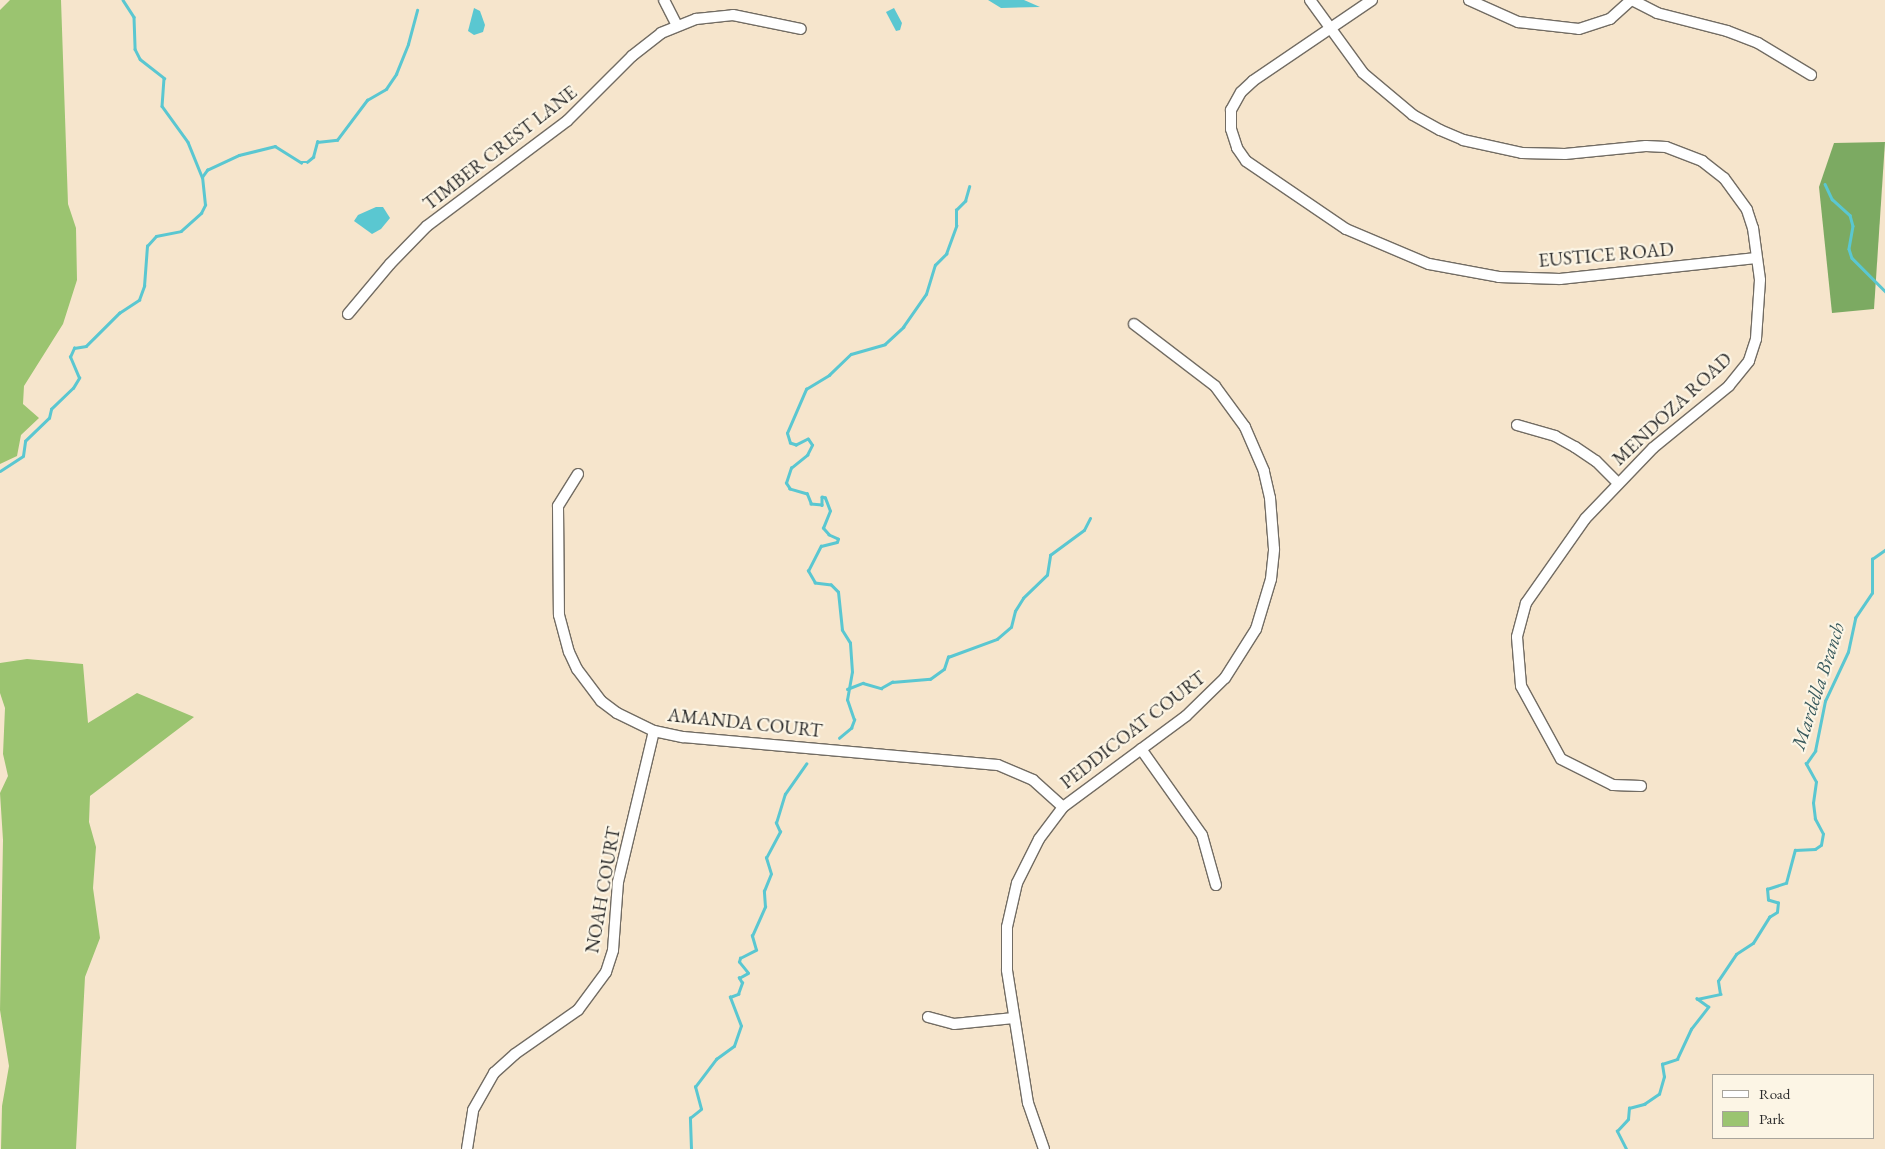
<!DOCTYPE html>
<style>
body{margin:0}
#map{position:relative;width:1885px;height:1149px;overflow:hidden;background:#f6e5cc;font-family:"EB Garamond",serif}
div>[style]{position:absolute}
.green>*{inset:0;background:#9bc470}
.forest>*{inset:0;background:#7caa62}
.water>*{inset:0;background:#5ac7d1}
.stream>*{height:2.5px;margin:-1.25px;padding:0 1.25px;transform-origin:1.25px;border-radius:1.25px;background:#5ac7d1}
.roads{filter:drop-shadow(1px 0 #726c63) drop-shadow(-1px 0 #726c63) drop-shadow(0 1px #726c63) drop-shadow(0 -1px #726c63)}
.street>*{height:10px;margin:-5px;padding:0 5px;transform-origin:5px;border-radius:5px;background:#fff}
span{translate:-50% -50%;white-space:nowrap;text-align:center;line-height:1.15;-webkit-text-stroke:4.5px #fcf5e5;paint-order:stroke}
.street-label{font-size:19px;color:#2b2b2b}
.water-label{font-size:20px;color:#395a5d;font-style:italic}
.legend{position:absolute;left:1712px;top:1074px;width:162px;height:65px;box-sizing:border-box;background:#fcf5e5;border:1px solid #a8a49b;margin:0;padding:6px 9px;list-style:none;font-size:15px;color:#2b2b2b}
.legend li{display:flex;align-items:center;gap:10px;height:25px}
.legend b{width:25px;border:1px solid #a8a49b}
</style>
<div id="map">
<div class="green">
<div style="clip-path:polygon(10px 0,61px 0,68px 204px,76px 228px,77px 280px,63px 324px,24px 386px,23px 404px,39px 418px,21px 435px,17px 456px,0 464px,0 10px)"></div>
<div style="clip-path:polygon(27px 659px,83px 664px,88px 723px,137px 693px,194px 717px,90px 796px,89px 822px,96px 847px,93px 888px,100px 938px,85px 977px,76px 1149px,1px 1149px,2px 1106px,9px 1066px,0 1010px,3px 840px,0 793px,8px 776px,3px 754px,5px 708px,0 693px,0 663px)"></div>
</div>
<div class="forest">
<div style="clip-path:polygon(1885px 142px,1874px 309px,1832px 313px,1819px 187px,1834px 143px)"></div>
</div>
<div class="water">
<div style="clip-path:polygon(988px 0,1024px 0,1040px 7px,1001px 8px)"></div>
<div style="clip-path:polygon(474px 8px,480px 11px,485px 25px,483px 32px,474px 35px,468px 31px)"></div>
<div style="clip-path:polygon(894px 8px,902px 23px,900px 30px,896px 31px,886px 12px)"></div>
<div style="clip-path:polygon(376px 207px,383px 207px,390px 218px,381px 229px,372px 234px,354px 221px,358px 215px)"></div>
</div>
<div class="stream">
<div style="left:123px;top:0;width:20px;rotate:57deg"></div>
<div style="left:134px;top:17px;width:32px;rotate:88deg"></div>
<div style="left:135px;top:49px;width:11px;rotate:63deg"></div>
<div style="left:140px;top:59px;width:31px;rotate:38deg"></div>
<div style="left:164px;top:78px;width:28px;rotate:94deg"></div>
<div style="left:162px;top:106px;width:44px;rotate:54.2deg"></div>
<div style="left:188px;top:142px;width:38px;rotate:68deg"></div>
<div style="left:1825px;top:184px;width:17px;rotate:65deg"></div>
<div style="left:1832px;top:199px;width:24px;rotate:42deg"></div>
<div style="left:1850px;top:215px;width:11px;rotate:75deg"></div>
<div style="left:1853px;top:226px;width:23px;rotate:100deg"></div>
<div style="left:1849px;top:249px;width:9px;rotate:72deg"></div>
<div style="left:1852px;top:258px;width:47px;rotate:45deg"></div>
<div style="left:0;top:471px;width:27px;rotate:-33deg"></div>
<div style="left:23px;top:456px;width:15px;rotate:-82deg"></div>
<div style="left:25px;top:441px;width:33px;rotate:-44deg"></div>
<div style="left:49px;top:418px;width:9px;rotate:-77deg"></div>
<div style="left:51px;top:409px;width:30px;rotate:-44deg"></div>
<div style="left:73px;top:388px;width:12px;rotate:-59deg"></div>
<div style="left:79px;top:378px;width:23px;rotate:-113deg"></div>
<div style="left:70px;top:357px;width:10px;rotate:-66deg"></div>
<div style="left:74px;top:348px;width:12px;rotate:-9deg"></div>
<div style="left:86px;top:346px;width:47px;rotate:-45deg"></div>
<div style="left:119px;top:313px;width:24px;rotate:-33deg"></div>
<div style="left:139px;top:300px;width:15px;rotate:-70deg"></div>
<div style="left:144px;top:286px;width:40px;rotate:-85.7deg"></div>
<div style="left:147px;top:246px;width:13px;rotate:-48deg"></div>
<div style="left:156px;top:236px;width:25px;rotate:-11deg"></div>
<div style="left:181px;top:231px;width:27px;rotate:-42deg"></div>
<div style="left:201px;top:213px;width:9px;rotate:-63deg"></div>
<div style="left:205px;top:205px;width:28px;rotate:-96deg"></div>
<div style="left:202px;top:177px;width:9px;rotate:-54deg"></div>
<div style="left:207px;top:170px;width:35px;rotate:-25deg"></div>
<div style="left:239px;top:155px;width:37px;rotate:-14deg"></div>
<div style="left:275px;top:146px;width:31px;rotate:32deg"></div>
<div style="left:301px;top:162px;width:6px"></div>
<div style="left:307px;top:162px;width:8px;rotate:-40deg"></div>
<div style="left:313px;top:157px;width:16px;rotate:-75deg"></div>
<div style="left:317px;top:142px;width:20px;rotate:-6deg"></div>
<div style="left:337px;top:140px;width:50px;rotate:-53.1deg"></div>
<div style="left:367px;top:100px;width:22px;rotate:-30deg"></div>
<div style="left:386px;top:89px;width:18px;rotate:-56deg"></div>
<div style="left:396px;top:74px;width:32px;rotate:-68deg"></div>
<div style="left:408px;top:44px;width:35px;rotate:-75deg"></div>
<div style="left:847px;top:689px;width:17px;rotate:-21deg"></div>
<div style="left:863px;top:683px;width:19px;rotate:16deg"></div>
<div style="left:881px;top:688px;width:13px;rotate:-29deg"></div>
<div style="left:892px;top:682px;width:38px;rotate:-5deg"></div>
<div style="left:930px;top:679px;width:17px;rotate:-36deg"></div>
<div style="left:944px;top:669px;width:13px;rotate:-72deg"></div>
<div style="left:948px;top:657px;width:52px;rotate:-20.2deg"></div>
<div style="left:997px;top:639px;width:18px;rotate:-41deg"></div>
<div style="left:1011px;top:627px;width:16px;rotate:-76deg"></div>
<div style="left:1015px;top:611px;width:15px;rotate:-58deg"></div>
<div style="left:1023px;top:598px;width:33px;rotate:-44deg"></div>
<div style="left:1047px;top:575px;width:20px;rotate:-81deg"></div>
<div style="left:1050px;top:555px;width:42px;rotate:-36.3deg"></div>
<div style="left:1084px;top:530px;width:13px;rotate:-63deg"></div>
<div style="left:839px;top:738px;width:16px;rotate:-40deg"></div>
<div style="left:851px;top:728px;width:9px;rotate:-69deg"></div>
<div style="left:854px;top:720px;width:21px;rotate:-109deg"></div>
<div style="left:847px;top:700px;width:28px;rotate:-80deg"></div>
<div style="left:852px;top:672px;width:29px;rotate:-94deg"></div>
<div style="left:850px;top:643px;width:15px;rotate:-122deg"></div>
<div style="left:842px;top:630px;width:38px;rotate:-96deg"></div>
<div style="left:838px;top:592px;width:10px;rotate:-135deg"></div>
<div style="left:831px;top:585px;width:16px;rotate:-173deg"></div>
<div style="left:815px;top:583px;width:14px;rotate:-120deg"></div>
<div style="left:808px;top:571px;width:28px;rotate:-63deg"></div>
<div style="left:821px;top:546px;width:16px;rotate:-14deg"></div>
<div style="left:837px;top:542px;width:3px;rotate:-72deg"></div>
<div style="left:838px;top:539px;width:10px;rotate:-156deg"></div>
<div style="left:829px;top:535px;width:9px;rotate:-131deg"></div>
<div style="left:823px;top:528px;width:18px;rotate:-68deg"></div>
<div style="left:830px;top:511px;width:14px;rotate:-111deg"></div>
<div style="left:825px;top:498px;width:3px;rotate:-162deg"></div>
<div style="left:822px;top:497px;width:8px;rotate:90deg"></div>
<div style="left:822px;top:505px;width:11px;rotate:-175deg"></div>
<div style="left:811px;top:504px;width:11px;rotate:-112deg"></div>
<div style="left:807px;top:494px;width:18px;rotate:-164deg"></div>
<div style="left:790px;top:489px;width:7px;rotate:-124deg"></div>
<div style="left:786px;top:483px;width:16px;rotate:-72deg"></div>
<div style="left:791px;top:468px;width:21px;rotate:-39deg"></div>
<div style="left:807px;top:455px;width:11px;rotate:-63deg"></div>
<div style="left:812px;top:445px;width:7px;rotate:-124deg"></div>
<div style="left:808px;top:439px;width:13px;rotate:153deg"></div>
<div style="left:796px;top:445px;width:6px;rotate:-162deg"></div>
<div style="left:790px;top:443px;width:10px;rotate:-107deg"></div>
<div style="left:787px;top:433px;width:48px;rotate:-66.6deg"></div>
<div style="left:806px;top:389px;width:27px;rotate:-31deg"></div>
<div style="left:829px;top:375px;width:30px;rotate:-44deg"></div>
<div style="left:851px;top:354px;width:35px;rotate:-16deg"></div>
<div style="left:885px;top:344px;width:25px;rotate:-43deg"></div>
<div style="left:903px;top:327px;width:40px;rotate:-55.1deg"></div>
<div style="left:926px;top:294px;width:30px;rotate:-73deg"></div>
<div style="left:935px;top:265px;width:16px;rotate:-45deg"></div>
<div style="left:946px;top:254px;width:30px;rotate:-70deg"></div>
<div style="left:956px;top:226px;width:16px;rotate:-90deg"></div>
<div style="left:956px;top:210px;width:13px;rotate:-45deg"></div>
<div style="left:965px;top:201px;width:15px;rotate:-74deg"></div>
<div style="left:691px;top:1149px;width:31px;rotate:-92deg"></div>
<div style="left:690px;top:1118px;width:14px;rotate:-39deg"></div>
<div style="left:701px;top:1109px;width:23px;rotate:-105deg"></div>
<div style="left:695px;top:1087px;width:35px;rotate:-53deg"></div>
<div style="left:716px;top:1059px;width:22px;rotate:-36deg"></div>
<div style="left:734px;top:1046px;width:21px;rotate:-71deg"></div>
<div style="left:741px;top:1026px;width:31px;rotate:-111deg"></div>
<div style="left:730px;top:997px;width:9px;rotate:-21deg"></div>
<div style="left:738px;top:994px;width:12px;rotate:-70deg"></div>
<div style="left:742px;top:983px;width:6px;rotate:-121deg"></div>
<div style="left:739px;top:978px;width:10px;rotate:-29deg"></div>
<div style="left:748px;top:973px;width:14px;rotate:-129deg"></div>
<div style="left:739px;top:962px;width:4px;rotate:-76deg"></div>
<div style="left:740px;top:958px;width:18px;rotate:-27deg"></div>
<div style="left:756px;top:950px;width:15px;rotate:-106deg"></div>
<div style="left:752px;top:936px;width:32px;rotate:-66deg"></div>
<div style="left:765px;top:907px;width:16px;rotate:-94deg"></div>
<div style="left:764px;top:891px;width:18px;rotate:-68deg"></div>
<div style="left:771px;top:874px;width:17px;rotate:-107deg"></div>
<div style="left:766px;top:858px;width:30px;rotate:-62deg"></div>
<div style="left:780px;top:832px;width:10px;rotate:-114deg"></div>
<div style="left:776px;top:823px;width:30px;rotate:-73deg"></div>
<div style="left:785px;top:794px;width:37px;rotate:-55deg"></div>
<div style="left:1626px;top:1149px;width:20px;rotate:-117deg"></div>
<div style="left:1617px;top:1131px;width:16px;rotate:-47deg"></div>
<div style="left:1628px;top:1119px;width:11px;rotate:-85deg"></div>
<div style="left:1629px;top:1108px;width:16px;rotate:-15deg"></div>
<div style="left:1644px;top:1104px;width:18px;rotate:-34deg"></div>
<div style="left:1659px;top:1094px;width:18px;rotate:-74deg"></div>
<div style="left:1664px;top:1077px;width:13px;rotate:-99deg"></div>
<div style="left:1662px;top:1064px;width:16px;rotate:-18deg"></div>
<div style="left:1677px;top:1059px;width:33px;rotate:-65deg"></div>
<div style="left:1691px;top:1029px;width:28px;rotate:-52deg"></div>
<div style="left:1708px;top:1007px;width:14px;rotate:-144deg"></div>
<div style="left:1697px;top:999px;width:24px;rotate:-12deg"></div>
<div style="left:1720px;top:994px;width:13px;rotate:-99deg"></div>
<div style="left:1718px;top:981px;width:32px;rotate:-56deg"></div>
<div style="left:1736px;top:954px;width:20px;rotate:-33deg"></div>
<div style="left:1753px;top:943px;width:31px;rotate:-58deg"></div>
<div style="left:1769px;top:917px;width:9px;rotate:-32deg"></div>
<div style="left:1777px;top:912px;width:9px;rotate:-84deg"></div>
<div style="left:1778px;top:903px;width:10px;rotate:-163deg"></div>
<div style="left:1768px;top:900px;width:11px;rotate:-95deg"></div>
<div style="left:1767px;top:889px;width:20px;rotate:-18deg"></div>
<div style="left:1786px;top:883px;width:34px;rotate:-75deg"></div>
<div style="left:1795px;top:850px;width:20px;rotate:-3deg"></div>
<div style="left:1815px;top:849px;width:7px;rotate:-34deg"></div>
<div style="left:1821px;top:845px;width:11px;rotate:-80deg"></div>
<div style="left:1823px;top:834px;width:17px;rotate:-118deg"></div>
<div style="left:1815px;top:819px;width:16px;rotate:-97deg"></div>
<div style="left:1813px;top:803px;width:21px;rotate:-82deg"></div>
<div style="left:1816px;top:782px;width:21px;rotate:-119deg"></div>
<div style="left:1806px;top:764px;width:16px;rotate:-55deg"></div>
<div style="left:1815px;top:751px;width:51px;rotate:-78.7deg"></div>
<div style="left:1825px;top:701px;width:54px;rotate:-64.9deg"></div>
<div style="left:1848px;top:652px;width:35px;rotate:-78deg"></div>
<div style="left:1855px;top:618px;width:30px;rotate:-56deg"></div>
<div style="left:1872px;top:593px;width:34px;rotate:-90deg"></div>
<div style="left:1872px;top:559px;width:16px;rotate:-35deg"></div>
</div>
<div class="roads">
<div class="street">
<div style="left:664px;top:0;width:29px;rotate:63deg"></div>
<div style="left:1310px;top:0;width:90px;rotate:54deg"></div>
<div style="left:1363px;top:73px;width:65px;rotate:40deg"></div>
<div style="left:1413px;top:115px;width:31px;rotate:29deg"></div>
<div style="left:1440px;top:130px;width:25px;rotate:23deg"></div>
<div style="left:1463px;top:140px;width:60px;rotate:12.4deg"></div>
<div style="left:1522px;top:153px;width:43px;rotate:1.3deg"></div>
<div style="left:1565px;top:154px;width:81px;rotate:-5.6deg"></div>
<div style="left:1646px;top:146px;width:20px;rotate:3deg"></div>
<div style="left:1666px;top:147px;width:39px;rotate:21deg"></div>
<div style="left:1702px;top:161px;width:28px;rotate:38deg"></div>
<div style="left:1724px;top:178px;width:39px;rotate:54deg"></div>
<div style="left:1747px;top:210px;width:19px;rotate:72deg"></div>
<div style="left:1753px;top:228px;width:52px;rotate:82.3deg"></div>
<div style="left:1760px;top:280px;width:59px;rotate:93.9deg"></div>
<div style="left:1756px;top:339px;width:23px;rotate:108deg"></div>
<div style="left:1749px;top:361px;width:32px;rotate:129deg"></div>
<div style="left:1729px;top:386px;width:98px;rotate:140.8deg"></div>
<div style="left:1653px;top:448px;width:98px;rotate:133.8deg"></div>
<div style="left:1585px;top:519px;width:103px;rotate:125.1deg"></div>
<div style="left:1526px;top:603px;width:35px;rotate:105deg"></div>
<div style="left:1517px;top:637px;width:49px;rotate:85.3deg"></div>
<div style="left:1521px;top:686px;width:83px;rotate:61.3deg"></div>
<div style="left:1561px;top:759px;width:58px;rotate:26.6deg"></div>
<div style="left:1613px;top:785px;width:28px;rotate:2deg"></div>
<div style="left:1372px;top:0;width:144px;rotate:145.8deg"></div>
<div style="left:1253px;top:81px;width:16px;rotate:137deg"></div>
<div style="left:1241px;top:92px;width:21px;rotate:119deg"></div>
<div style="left:1231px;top:110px;width:19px;rotate:90deg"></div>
<div style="left:1231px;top:129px;width:20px;rotate:72deg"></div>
<div style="left:1237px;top:148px;width:16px;rotate:55deg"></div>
<div style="left:1246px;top:161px;width:121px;rotate:34.2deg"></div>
<div style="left:1346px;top:229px;width:90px;rotate:22.9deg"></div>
<div style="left:1429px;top:264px;width:71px;rotate:10.5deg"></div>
<div style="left:1499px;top:277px;width:61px;rotate:1.9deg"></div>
<div style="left:1560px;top:279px;width:197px;rotate:-6.1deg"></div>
<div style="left:1469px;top:0;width:54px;rotate:24.2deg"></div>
<div style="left:1518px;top:22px;width:61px;rotate:6.5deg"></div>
<div style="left:1579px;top:29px;width:33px;rotate:-18deg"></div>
<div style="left:1610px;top:19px;width:28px;rotate:-42deg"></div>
<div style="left:1632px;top:0;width:28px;rotate:27deg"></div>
<div style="left:1657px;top:13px;width:72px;rotate:14.4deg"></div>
<div style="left:1727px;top:31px;width:33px;rotate:21deg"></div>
<div style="left:1758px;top:43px;width:62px;rotate:31.1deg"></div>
<div style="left:348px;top:314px;width:65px;rotate:-50deg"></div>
<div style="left:390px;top:264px;width:53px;rotate:-45.8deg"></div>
<div style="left:427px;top:226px;width:175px;rotate:-36.9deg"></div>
<div style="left:567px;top:121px;width:92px;rotate:-45deg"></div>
<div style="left:632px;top:56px;width:37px;rotate:-38deg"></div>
<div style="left:661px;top:33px;width:38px;rotate:-22deg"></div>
<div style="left:696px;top:19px;width:37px;rotate:-6deg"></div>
<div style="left:733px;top:15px;width:69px;rotate:11.6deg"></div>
<div style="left:1517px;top:425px;width:40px;rotate:16deg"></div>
<div style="left:1555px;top:436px;width:23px;rotate:29deg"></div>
<div style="left:1575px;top:447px;width:25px;rotate:34deg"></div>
<div style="left:1596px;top:461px;width:31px;rotate:45deg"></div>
<div style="left:578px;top:474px;width:38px;rotate:122deg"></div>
<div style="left:558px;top:506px;width:109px;rotate:89.5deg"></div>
<div style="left:559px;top:615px;width:38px;rotate:75deg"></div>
<div style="left:569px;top:652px;width:19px;rotate:65deg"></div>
<div style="left:577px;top:669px;width:40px;rotate:53deg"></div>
<div style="left:601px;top:701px;width:20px;rotate:37deg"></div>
<div style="left:617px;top:713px;width:41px;rotate:25.9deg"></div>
<div style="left:654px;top:731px;width:30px;rotate:12deg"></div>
<div style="left:683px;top:737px;width:316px;rotate:5.1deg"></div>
<div style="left:998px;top:765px;width:38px;rotate:23deg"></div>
<div style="left:1033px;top:780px;width:40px;rotate:42deg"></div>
<div style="left:1141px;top:749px;width:105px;rotate:54.7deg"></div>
<div style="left:1202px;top:835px;width:52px;rotate:74.4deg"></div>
<div style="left:928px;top:1017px;width:27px;rotate:15deg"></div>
<div style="left:954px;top:1024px;width:60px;rotate:-5.7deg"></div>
<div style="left:467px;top:1149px;width:39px;rotate:-81deg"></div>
<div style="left:473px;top:1110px;width:43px;rotate:-60.4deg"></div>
<div style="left:494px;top:1073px;width:28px;rotate:-42deg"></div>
<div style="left:515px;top:1054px;width:77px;rotate:-34.9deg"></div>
<div style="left:578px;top:1010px;width:47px;rotate:-53.6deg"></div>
<div style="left:606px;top:972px;width:23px;rotate:-72deg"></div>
<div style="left:613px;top:950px;width:68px;rotate:-85.8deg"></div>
<div style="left:618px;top:882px;width:155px;rotate:-76.6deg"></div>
<div style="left:1044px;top:1149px;width:49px;rotate:-109.2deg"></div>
<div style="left:1028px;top:1103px;width:135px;rotate:-99deg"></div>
<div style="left:1007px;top:970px;width:43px;rotate:-90deg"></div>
<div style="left:1007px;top:927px;width:45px;rotate:-77.2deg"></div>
<div style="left:1017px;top:883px;width:49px;rotate:-63.4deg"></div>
<div style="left:1039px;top:839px;width:40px;rotate:-53deg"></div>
<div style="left:1063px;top:807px;width:153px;rotate:-36.5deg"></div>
<div style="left:1186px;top:716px;width:54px;rotate:-44.3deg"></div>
<div style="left:1225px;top:678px;width:58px;rotate:-57.7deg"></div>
<div style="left:1256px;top:629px;width:52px;rotate:-73.3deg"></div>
<div style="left:1271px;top:579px;width:30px;rotate:-84deg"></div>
<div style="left:1274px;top:549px;width:51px;rotate:-94.5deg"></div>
<div style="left:1270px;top:498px;width:28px;rotate:-103deg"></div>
<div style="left:1264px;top:471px;width:48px;rotate:-113.4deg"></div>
<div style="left:1245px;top:427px;width:51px;rotate:-126.2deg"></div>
<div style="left:1215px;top:386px;width:102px;rotate:-142.6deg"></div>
</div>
</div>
<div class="street-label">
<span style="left:500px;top:148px;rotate:-38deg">TIMBER CREST LANE</span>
<span style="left:1606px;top:255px;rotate:-5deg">EUSTICE ROAD</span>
<span style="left:1672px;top:409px;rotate:-43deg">MENDOZA ROAD</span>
<span style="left:745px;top:723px;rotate:6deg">AMANDA COURT</span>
<span style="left:1133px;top:730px;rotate:-38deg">PEDDICOAT COURT</span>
<span style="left:603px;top:890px;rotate:-80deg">NOAH COURT</span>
</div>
<div class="water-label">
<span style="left:1818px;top:686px;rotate:-72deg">Mardella Branch</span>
</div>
<ul class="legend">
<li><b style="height:6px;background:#fff"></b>Road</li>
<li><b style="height:14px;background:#9bc470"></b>Park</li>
</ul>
</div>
